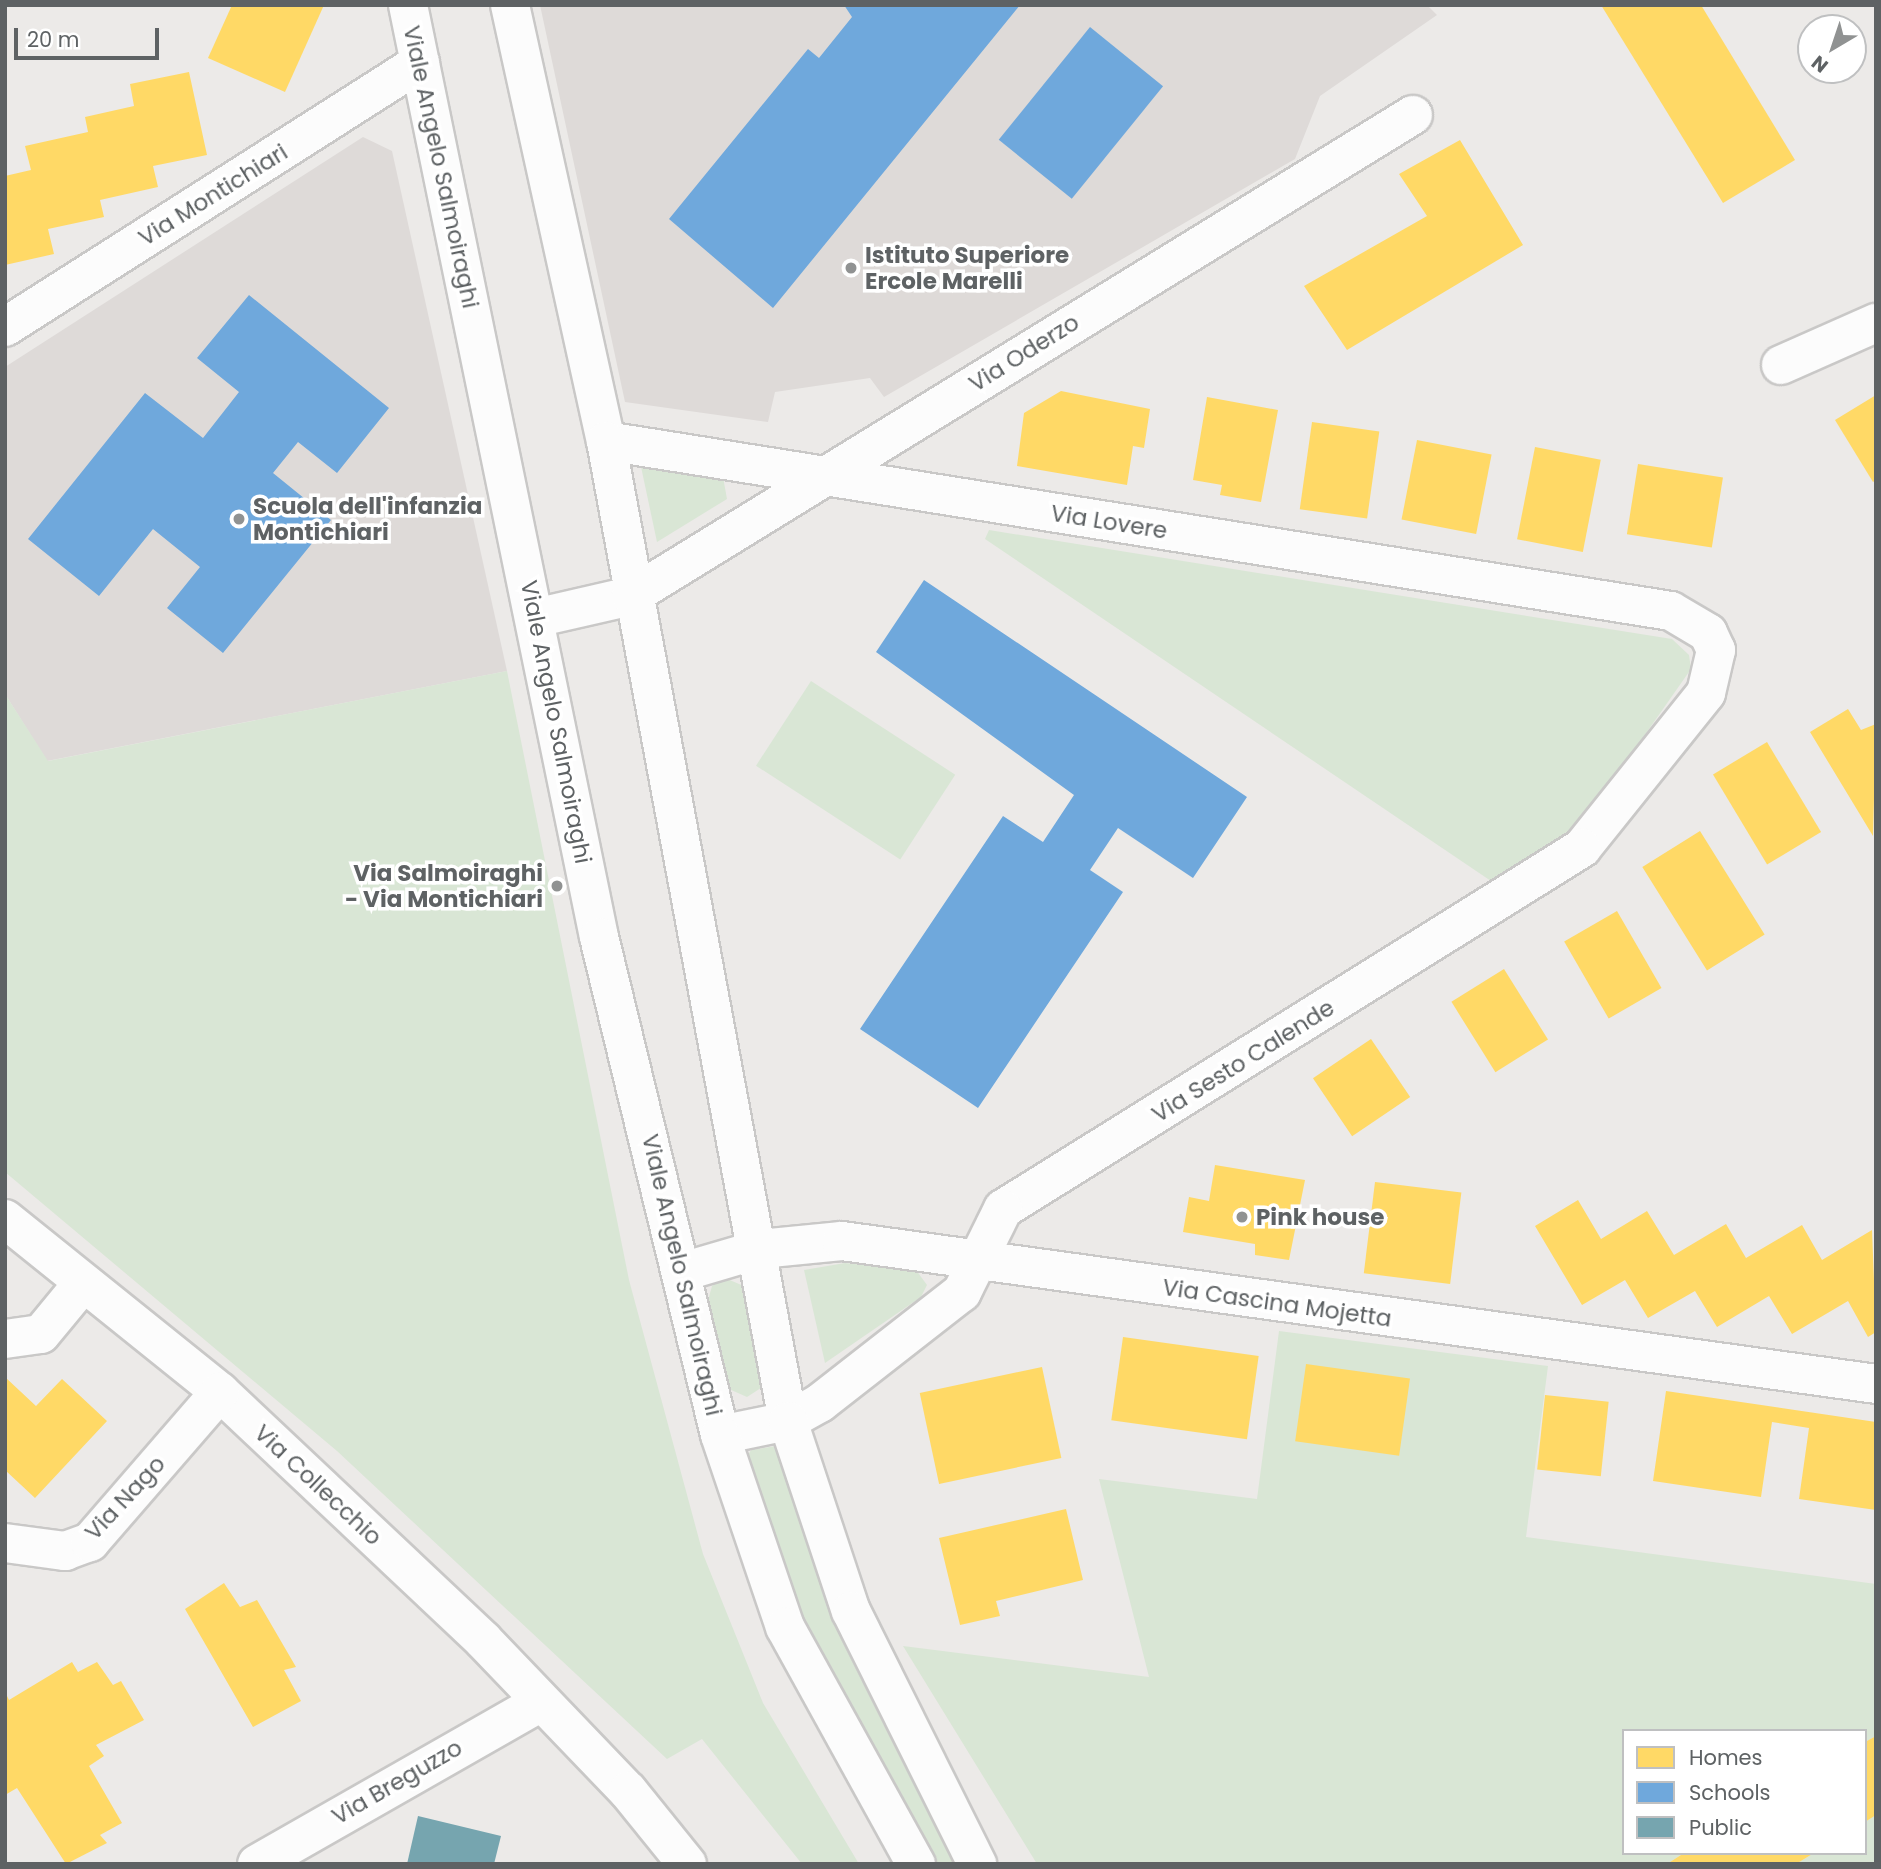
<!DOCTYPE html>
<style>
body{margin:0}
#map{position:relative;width:1881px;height:1869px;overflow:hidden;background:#eceae8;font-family:Poppins,sans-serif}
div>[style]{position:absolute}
.education>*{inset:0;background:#dedad8}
.green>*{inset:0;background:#d9e6d5;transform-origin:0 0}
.homes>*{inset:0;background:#ffd966;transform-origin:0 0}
.schools>*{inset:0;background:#6fa8dc;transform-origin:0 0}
.public>*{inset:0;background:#76a5af}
.roads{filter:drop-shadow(2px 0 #c9c8c7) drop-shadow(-2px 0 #c9c8c7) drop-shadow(0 2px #c9c8c7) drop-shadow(0 -2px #c9c8c7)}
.minor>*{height:38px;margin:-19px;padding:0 19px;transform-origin:19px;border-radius:19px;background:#fcfcfc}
.tertiary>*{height:38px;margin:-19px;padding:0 19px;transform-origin:19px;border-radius:19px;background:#fcfcfc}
.dots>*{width:19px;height:19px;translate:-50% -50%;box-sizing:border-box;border:4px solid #fff;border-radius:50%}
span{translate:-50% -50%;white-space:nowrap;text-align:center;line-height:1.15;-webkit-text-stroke:7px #fff;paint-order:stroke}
.street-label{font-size:23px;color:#5e6264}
.poi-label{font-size:23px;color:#5e6264;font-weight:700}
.left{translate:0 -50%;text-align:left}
.right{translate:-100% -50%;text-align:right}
.frame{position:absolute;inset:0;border:7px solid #5e6264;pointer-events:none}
.legend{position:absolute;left:1622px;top:1729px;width:245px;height:126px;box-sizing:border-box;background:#fff;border:2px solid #bfc0c1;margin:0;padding:9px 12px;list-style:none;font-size:21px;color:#5e6264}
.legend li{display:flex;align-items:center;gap:14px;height:35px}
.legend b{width:35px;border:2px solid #bfc0c1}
.north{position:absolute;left:1797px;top:14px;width:70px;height:70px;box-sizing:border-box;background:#fff;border:2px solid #bfc0c1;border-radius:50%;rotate:219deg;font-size:19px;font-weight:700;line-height:28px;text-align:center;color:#5e6264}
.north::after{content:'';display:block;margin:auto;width:24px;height:32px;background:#909292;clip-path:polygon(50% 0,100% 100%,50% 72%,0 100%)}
.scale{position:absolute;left:14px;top:28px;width:145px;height:32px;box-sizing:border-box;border:4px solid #5e6264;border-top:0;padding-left:9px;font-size:21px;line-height:24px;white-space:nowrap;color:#5e6264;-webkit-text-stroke:5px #fff;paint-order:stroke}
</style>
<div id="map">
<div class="education">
<div style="clip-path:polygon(540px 5px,1427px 5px,1437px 15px,1320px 96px,1295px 159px,884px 397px,870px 378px,775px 392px,768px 422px,625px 402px)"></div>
<div style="clip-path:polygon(363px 137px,392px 151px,507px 671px,47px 761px,5px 694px,5px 367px)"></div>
</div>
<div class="green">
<div style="clip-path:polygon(640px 462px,723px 477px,727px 499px,657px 542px)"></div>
<div style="clip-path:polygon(989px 530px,1672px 639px,1689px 655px,1691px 669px,1593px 809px,1562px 836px,1491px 881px,985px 539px)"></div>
<div style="clip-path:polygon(507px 671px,629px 1280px,703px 1554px,763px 1703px,859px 1864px,802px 1864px,702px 1739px,667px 1759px,337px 1451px,5px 1172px,5px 694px,48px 761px)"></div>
<div style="left:811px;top:681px;width:172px;height:101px;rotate:33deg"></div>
<div style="clip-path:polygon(845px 1263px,916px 1270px,927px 1285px,921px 1297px,825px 1363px,804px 1270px)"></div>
<div style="clip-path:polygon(725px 1278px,746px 1287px,764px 1386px,747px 1397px,729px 1389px,707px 1304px,712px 1286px)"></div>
<div style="clip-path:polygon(1279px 1331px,1548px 1366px,1526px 1537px,1876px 1584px,1876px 1736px,1865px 1742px,1865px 1731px,1624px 1731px,1624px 1853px,1684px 1853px,1667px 1864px,1037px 1864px,903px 1646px,1149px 1677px,1099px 1479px,1257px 1499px)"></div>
<div style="clip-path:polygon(776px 1446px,834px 1624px,954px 1864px,934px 1864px,801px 1627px,747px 1457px,751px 1450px)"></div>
<div style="clip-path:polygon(1876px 1815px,1876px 1864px,1796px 1864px,1814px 1853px,1865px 1853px,1865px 1822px)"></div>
</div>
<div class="homes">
<div style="clip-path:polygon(232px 5px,324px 5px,285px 92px,208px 58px)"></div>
<div style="clip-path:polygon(1601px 5px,1701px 5px,1795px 160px,1723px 203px)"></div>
<div style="clip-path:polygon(189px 72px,207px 155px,153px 166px,158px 187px,100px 200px,104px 217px,48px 229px,54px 254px,5px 265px,5px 176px,31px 170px,25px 146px,88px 132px,85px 117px,134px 106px,130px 84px)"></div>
<div style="clip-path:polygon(1460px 140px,1523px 245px,1347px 350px,1304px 286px,1427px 216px,1399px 174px)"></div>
<div style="clip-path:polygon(1061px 391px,1150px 409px,1144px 448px,1133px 446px,1127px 485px,1017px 466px,1024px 413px)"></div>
<div style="clip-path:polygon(1876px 395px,1876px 480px,1873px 482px,1835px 420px)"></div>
<div style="clip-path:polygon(1207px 397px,1278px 410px,1261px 502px,1220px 495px,1222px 485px,1193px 480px)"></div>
<div style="left:1312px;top:422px;width:68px;height:88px;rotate:8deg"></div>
<div style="left:1417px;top:440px;width:76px;height:81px;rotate:11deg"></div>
<div style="left:1535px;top:447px;width:67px;height:94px;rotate:11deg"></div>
<div style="left:1638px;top:464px;width:86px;height:71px;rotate:9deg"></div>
<div style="clip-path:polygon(1848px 709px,1861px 730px,1876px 724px,1873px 836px,1810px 732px)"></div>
<div style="left:1767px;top:742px;width:105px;height:63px;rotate:59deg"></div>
<div style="left:1700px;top:831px;width:122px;height:68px;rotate:58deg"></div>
<div style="left:1617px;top:911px;width:89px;height:61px;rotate:60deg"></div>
<div style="left:1504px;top:969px;width:83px;height:62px;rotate:58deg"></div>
<div style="left:1371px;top:1039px;width:70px;height:70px;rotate:56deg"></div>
<div style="clip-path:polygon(1215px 1165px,1305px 1180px,1289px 1260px,1255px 1255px,1255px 1244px,1183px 1232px,1189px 1197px,1209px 1201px)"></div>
<div style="left:1375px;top:1182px;width:87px;height:92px;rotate:7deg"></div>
<div style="clip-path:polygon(1578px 1200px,1601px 1239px,1647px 1211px,1674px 1255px,1726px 1224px,1746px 1258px,1802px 1225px,1822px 1260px,1872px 1230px,1876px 1332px,1868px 1337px,1848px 1301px,1792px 1334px,1769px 1296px,1717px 1327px,1695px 1291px,1648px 1318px,1625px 1280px,1582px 1305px,1535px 1226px)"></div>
<div style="left:1123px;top:1337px;width:137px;height:84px;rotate:8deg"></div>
<div style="left:1306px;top:1364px;width:105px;height:78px;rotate:8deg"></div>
<div style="left:1042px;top:1367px;width:93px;height:125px;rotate:78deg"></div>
<div style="clip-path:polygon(5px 1377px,36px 1406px,62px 1379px,107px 1421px,35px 1498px,5px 1470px)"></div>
<div style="clip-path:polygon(1666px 1391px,1876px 1422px,1876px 1510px,1799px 1499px,1809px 1428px,1772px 1422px,1761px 1497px,1653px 1481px)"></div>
<div style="left:1545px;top:1395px;width:64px;height:75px;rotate:6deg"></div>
<div style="clip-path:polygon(1066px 1509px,1083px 1580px,996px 1601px,1000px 1616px,960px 1625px,939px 1538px)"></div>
<div style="clip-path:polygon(224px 1583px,240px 1607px,257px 1600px,296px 1667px,284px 1670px,301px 1701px,253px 1727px,185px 1609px)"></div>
<div style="clip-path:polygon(72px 1662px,78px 1672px,97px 1662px,113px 1685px,121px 1681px,144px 1720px,96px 1745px,104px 1756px,89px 1766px,122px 1823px,100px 1835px,107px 1843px,66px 1864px,17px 1788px,5px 1795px,5px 1692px,9px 1700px)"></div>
<div style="clip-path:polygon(1876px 1736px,1876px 1815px,1865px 1822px,1865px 1742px)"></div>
<div style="clip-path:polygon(1684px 1853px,1814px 1853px,1796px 1864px,1667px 1864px)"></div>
</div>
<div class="schools">
<div style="clip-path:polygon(844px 5px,1020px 5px,773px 308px,669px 219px,808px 49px,819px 58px,852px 17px)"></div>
<div style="left:1090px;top:27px;width:94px;height:145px;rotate:39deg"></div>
<div style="clip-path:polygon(249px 295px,389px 408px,337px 473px,298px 442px,273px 473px,331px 520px,223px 653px,167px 608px,200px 567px,153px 529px,99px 596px,28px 539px,145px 393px,203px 438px,239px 392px,197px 358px)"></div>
<div style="clip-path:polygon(924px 580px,1247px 797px,1193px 878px,1118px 828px,1090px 870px,1123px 892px,978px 1108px,860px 1029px,1003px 816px,1043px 842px,1074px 795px,876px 652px)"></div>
</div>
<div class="public">
<div style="clip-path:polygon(418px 1816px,501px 1836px,494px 1864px,407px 1864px)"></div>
</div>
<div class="roads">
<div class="minor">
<div style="left:5px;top:327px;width:492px;rotate:-32.5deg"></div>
<div style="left:1781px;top:365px;width:104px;rotate:-23.9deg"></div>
<div style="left:606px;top:441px;width:1078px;rotate:9.07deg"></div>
<div style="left:1671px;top:611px;width:43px;rotate:30.7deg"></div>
<div style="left:1708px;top:633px;width:19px;rotate:65deg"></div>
<div style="left:1716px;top:650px;width:44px;rotate:103.1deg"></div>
<div style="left:1706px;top:693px;width:198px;rotate:128.7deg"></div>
<div style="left:1582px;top:848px;width:682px;rotate:148.06deg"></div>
<div style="left:1003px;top:1209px;width:93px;rotate:116.3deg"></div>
<div style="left:962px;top:1292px;width:180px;rotate:142deg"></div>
<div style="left:820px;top:1403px;width:37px;rotate:151deg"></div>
<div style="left:788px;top:1421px;width:69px;rotate:168.4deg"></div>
<div style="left:535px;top:618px;width:98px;rotate:-12.9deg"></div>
<div style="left:631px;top:596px;width:918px;rotate:-31.6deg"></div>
<div style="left:5px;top:1219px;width:276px;rotate:38.8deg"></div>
<div style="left:220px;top:1392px;width:361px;rotate:43.3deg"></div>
<div style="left:483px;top:1640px;width:209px;rotate:46.2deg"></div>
<div style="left:628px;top:1791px;width:94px;rotate:51.1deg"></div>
<div style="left:682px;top:1272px;width:81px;rotate:-16.4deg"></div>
<div style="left:760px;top:1249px;width:82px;rotate:-5.6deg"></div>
<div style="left:842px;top:1241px;width:1044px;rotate:7.87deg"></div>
<div style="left:5px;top:1339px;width:36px;rotate:-8deg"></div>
<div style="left:41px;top:1334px;width:66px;rotate:-50.5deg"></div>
<div style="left:5px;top:1543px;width:61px;rotate:7.6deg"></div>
<div style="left:65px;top:1551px;width:27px;rotate:-20deg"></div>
<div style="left:90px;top:1542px;width:198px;rotate:-49.1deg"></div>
<div style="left:257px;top:1864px;width:323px;rotate:-29.7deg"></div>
</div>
<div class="tertiary">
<div style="left:408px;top:5px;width:951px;rotate:78.42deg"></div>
<div style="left:599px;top:937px;width:512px;rotate:76.34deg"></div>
<div style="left:720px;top:1435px;width:203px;rotate:71.3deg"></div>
<div style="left:785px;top:1627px;width:271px;rotate:61.1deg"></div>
<div style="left:510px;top:5px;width:446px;rotate:77.6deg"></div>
<div style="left:606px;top:441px;width:997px;rotate:79.48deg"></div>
<div style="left:788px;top:1421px;width:200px;rotate:71.7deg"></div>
<div style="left:851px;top:1611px;width:283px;rotate:63.5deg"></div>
</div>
</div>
<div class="dots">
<div style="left:851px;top:268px;background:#909292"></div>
<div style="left:239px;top:519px;background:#909292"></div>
<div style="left:557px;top:886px;background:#909292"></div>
<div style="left:1242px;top:1217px;background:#909292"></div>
</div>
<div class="street-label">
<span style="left:441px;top:167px;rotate:78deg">Viale Angelo Salmoiraghi</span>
<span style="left:213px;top:195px;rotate:-32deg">Via Montichiari</span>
<span style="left:1024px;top:353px;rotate:-32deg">Via Oderzo</span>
<span style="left:1109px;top:522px;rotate:9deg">Via Lovere</span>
<span style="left:556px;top:722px;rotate:79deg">Viale Angelo Salmoiraghi</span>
<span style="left:1243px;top:1061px;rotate:-32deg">Via Sesto Calende</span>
<span style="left:682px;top:1275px;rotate:77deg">Viale Angelo Salmoiraghi</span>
<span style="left:1277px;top:1303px;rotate:8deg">Via Cascina Mojetta</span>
<span style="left:318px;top:1485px;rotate:43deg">Via Collecchio</span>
<span style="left:125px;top:1498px;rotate:-47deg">Via Nago</span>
<span style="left:397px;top:1782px;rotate:-30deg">Via Breguzzo</span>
</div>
<div class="poi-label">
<span class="left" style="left:865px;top:268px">Istituto Superiore<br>Ercole Marelli</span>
<span class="left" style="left:253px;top:519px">Scuola dell'infanzia<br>Montichiari</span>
<span class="right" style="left:543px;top:886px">Via Salmoiraghi<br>- Via Montichiari</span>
<span class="left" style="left:1256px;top:1217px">Pink house</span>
</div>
<div class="frame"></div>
<ul class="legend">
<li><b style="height:19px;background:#ffd966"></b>Homes</li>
<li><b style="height:19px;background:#6fa8dc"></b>Schools</li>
<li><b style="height:19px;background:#76a5af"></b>Public</li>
</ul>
<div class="north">N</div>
<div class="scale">20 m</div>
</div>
